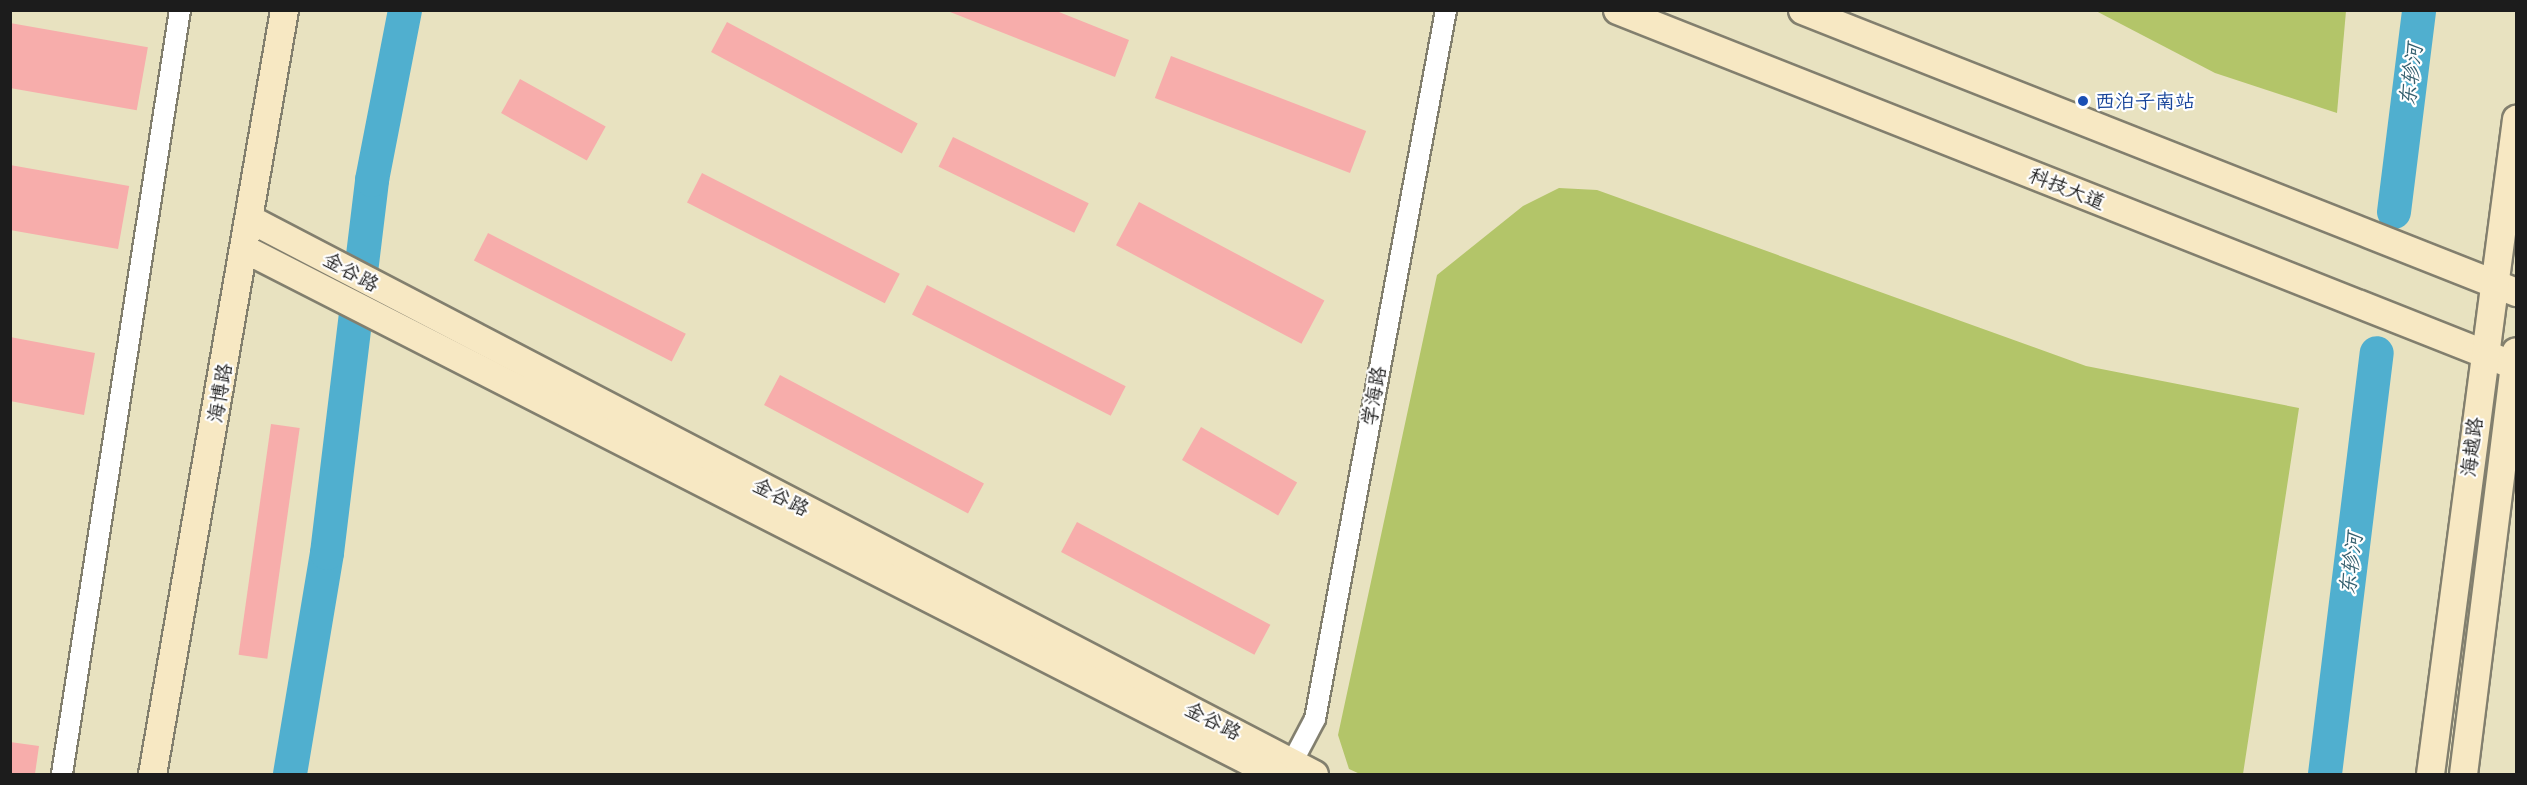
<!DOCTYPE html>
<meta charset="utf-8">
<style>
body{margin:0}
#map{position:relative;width:2527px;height:785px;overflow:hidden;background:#e8e2c0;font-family:Itim,"LXGW WenKai TC",sans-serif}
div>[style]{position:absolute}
.green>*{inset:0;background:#b3c569}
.river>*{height:34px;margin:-17px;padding:0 17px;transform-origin:17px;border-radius:17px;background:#50afcf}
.building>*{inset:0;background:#f7adab;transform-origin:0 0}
.roads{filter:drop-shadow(2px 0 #827f6e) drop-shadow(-2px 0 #827f6e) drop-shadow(0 2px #827f6e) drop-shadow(0 -2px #827f6e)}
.street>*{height:20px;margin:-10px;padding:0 10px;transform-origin:10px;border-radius:10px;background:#fff}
.secondary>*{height:27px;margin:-13.5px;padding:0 13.5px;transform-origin:13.5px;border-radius:13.5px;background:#f7e8c3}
.dots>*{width:16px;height:16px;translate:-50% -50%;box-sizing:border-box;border:3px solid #fff;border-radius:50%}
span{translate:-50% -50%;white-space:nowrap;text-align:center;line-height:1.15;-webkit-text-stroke:4.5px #fff;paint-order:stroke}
.transit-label{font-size:20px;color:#164399}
.left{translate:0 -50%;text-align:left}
.street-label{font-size:20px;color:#1c1c1c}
.water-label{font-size:21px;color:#335e6d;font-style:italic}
.frame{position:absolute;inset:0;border:12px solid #1c1c1c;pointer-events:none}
</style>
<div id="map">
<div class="green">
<div style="clip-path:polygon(2096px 11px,2346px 11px,2337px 113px,2215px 73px)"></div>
<div style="clip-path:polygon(1559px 188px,1597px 190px,2086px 366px,2299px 408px,2243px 774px,1360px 774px,1349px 769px,1338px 735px,1437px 275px,1523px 206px)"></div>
</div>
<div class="river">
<div style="left:2394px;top:212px;width:204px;rotate:-82.9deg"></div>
<div style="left:290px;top:774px;width:224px;rotate:-80.5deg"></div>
<div style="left:327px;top:553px;width:376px;rotate:-83.1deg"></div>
<div style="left:372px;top:180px;width:173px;rotate:-79deg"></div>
<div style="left:2325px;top:774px;width:424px;rotate:-83deg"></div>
</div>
<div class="building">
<div style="clip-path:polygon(945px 10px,1054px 10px,1129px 40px,1115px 77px)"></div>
<div style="left:727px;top:22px;width:216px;height:34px;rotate:28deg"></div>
<div style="left:10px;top:23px;width:140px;height:64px;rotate:10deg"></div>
<div style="left:1171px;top:56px;width:209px;height:45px;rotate:21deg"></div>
<div style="left:520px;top:79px;width:98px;height:39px;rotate:29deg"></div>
<div style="left:953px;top:137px;width:151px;height:33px;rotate:26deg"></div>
<div style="left:10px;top:165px;width:121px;height:64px;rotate:10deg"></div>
<div style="left:702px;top:173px;width:222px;height:33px;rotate:27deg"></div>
<div style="left:1139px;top:202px;width:210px;height:49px;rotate:28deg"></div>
<div style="left:488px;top:233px;width:222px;height:31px;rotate:27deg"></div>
<div style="left:927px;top:285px;width:223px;height:33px;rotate:27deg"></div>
<div style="clip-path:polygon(10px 337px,95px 353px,84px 415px,10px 401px)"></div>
<div style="left:780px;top:375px;width:231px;height:34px;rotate:28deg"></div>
<div style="left:271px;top:424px;width:29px;height:233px;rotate:8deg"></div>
<div style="left:1201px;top:427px;width:111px;height:38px;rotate:30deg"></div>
<div style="left:1077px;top:522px;width:219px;height:34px;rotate:28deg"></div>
<div style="clip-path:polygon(10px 742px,39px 746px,35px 774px,10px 774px)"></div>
</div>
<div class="roads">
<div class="street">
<div style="left:1287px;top:772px;width:60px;rotate:-62.2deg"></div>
<div style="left:1315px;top:719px;width:721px;rotate:-79.53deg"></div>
<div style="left:62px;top:774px;width:773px;rotate:-81.22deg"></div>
</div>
<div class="secondary">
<div style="left:1617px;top:10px;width:967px;rotate:21.6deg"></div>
<div style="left:1802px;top:10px;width:768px;rotate:21.55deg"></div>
<div style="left:250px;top:219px;width:1200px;rotate:27.55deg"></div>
<div style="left:245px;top:249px;width:1155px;rotate:27.03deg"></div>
<div style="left:152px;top:774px;width:775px;rotate:-80.2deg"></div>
<div style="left:2430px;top:774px;width:661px;rotate:-82.52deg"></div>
<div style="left:2463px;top:774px;width:426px;rotate:-82.9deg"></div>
</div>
</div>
<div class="dots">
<div style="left:2083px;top:101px;background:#1a4fb4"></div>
</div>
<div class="transit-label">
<span class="left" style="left:2095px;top:101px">西泊子南站</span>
</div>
<div class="street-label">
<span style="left:2067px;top:189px;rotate:22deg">科技大道</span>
<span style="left:351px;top:272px;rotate:29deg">金谷路</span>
<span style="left:220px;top:393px;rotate:-80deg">海博路</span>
<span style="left:1374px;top:396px;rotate:-80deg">学海路</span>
<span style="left:2472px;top:447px;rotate:-83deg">海越路</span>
<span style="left:781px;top:497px;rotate:27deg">金谷路</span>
<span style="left:1213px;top:721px;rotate:27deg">金谷路</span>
</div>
<div class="water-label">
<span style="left:2411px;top:75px;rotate:-83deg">东轸河</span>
<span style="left:2351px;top:564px;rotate:-83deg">东轸河</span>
</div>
<div class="frame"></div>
</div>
